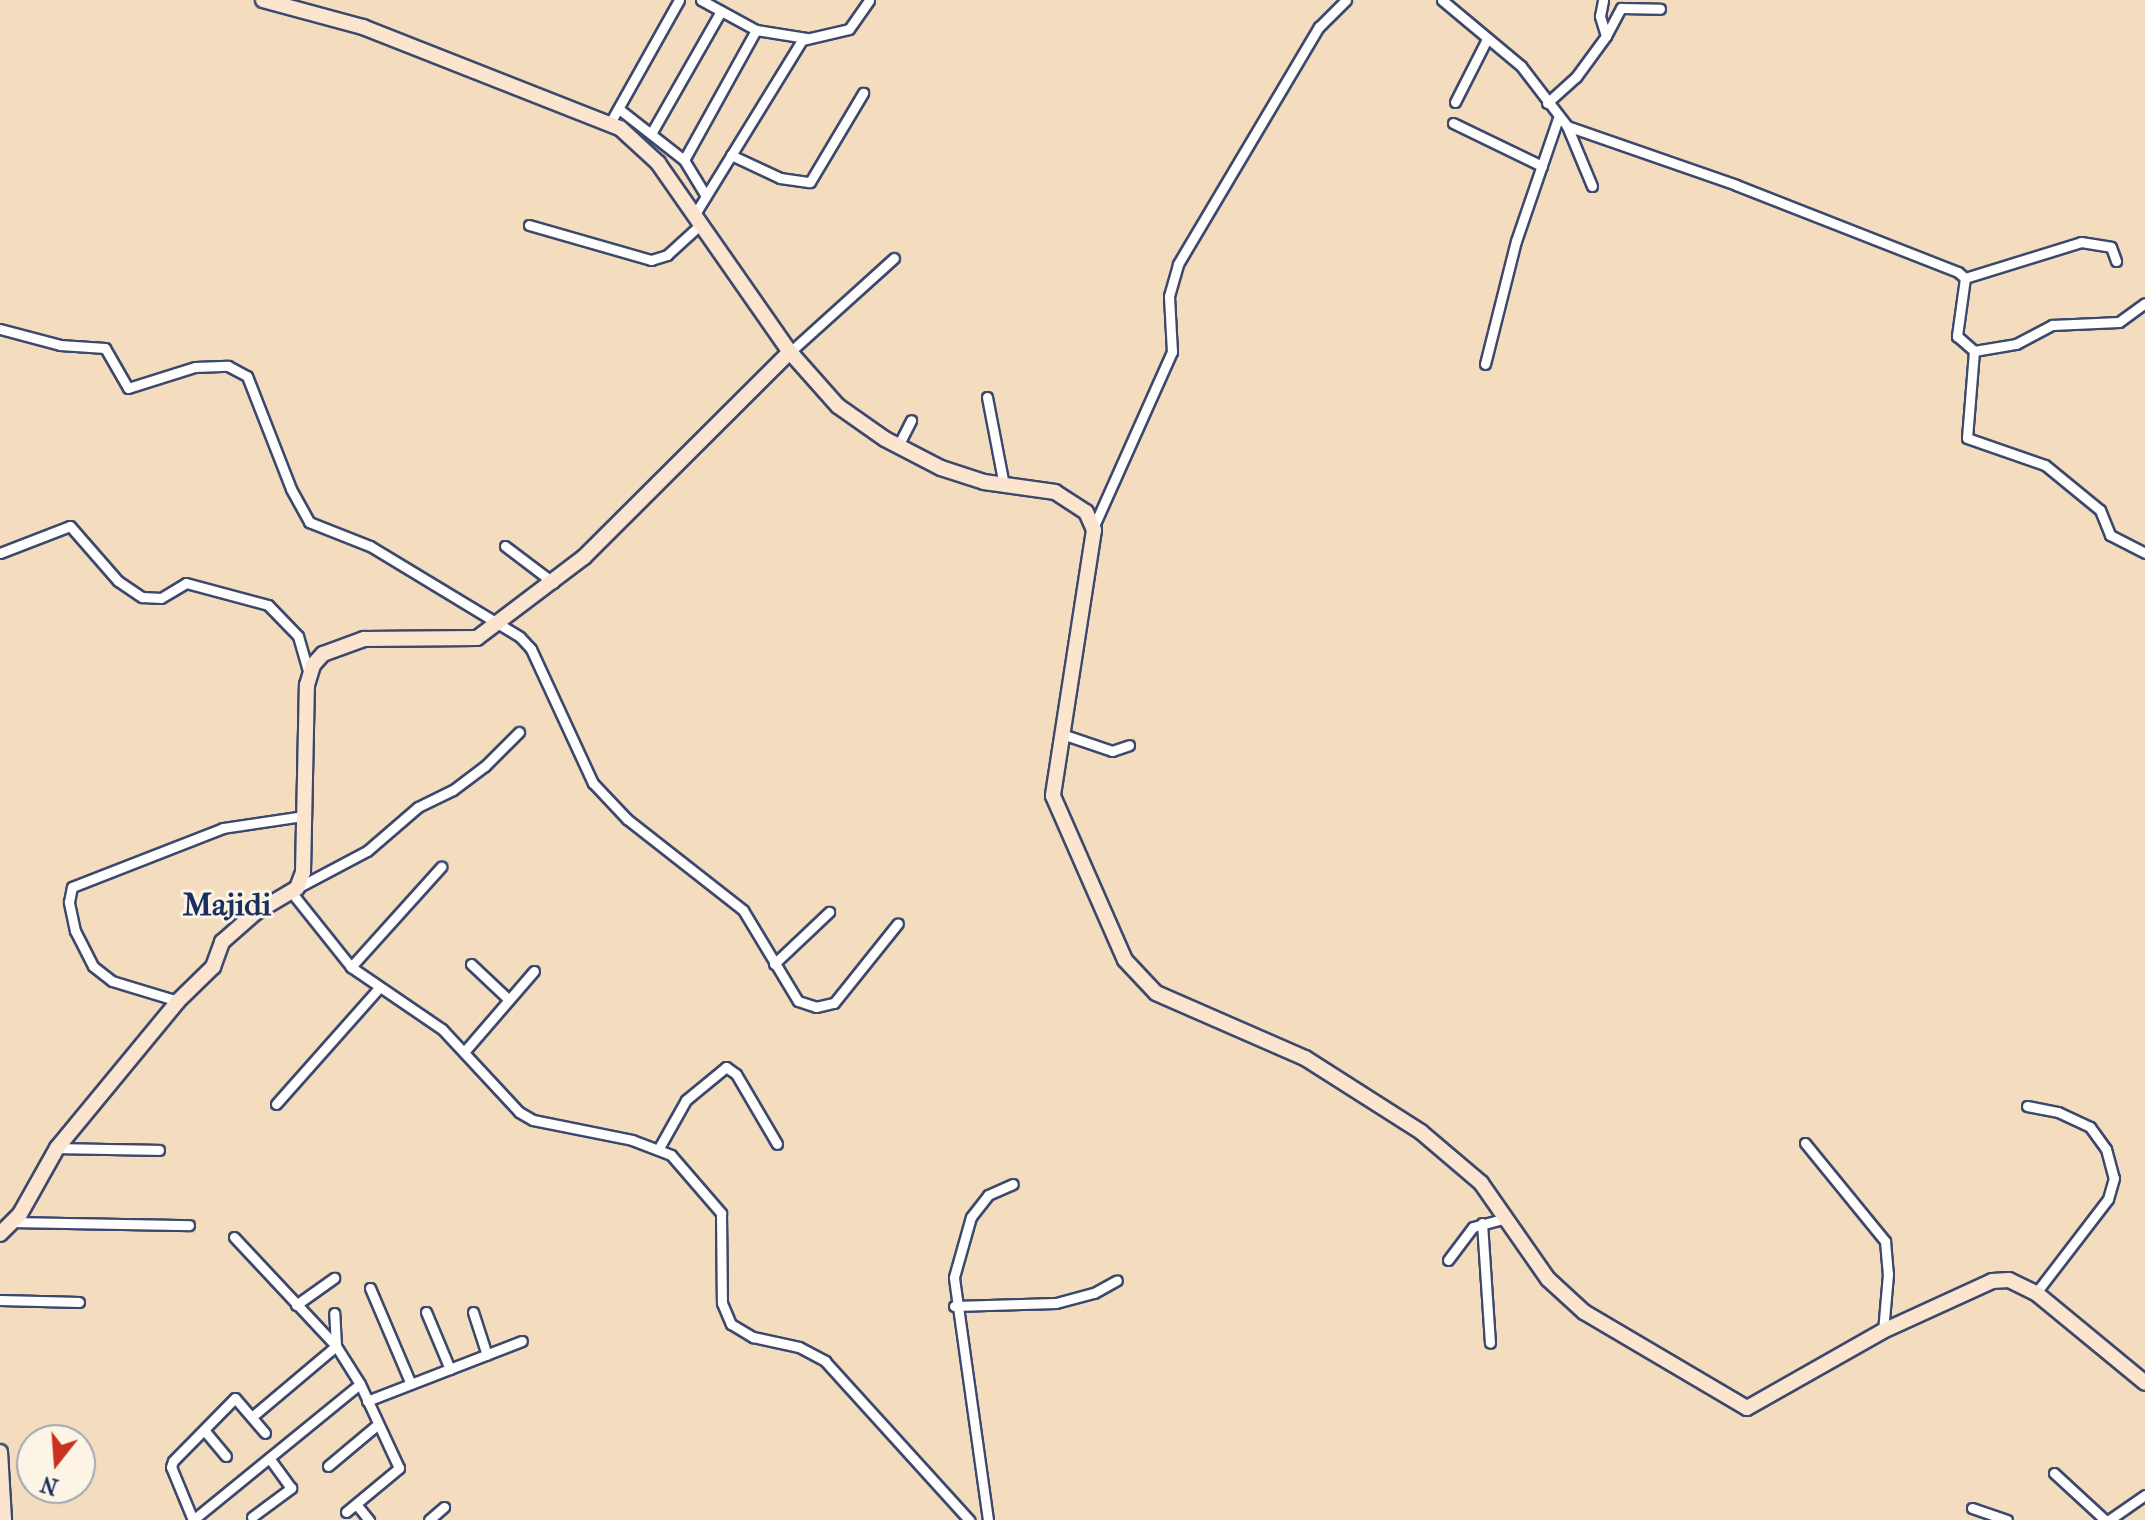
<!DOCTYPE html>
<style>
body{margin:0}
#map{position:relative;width:2145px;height:1520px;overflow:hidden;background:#f4ddbf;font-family:"IM FELL French Canon",serif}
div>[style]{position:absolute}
.roads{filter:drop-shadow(2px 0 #3c496d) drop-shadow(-2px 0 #3c496d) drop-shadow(0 2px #3c496d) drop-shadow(0 -2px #3c496d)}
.street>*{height:9px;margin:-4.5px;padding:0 4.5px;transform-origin:4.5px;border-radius:4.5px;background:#fff}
.secondary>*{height:14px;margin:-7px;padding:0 7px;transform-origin:7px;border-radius:7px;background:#fce5cf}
span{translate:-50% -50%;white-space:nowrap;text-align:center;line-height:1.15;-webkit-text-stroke:6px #fcf5e5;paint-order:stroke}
.quarter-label{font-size:32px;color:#1b2f5e;font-weight:700}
.north{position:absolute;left:16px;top:1424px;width:80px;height:80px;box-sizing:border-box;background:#fcf5e5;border:2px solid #a2a6af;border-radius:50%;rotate:197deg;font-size:22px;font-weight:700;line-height:32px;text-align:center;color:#1b2f5e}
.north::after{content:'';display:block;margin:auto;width:28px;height:36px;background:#c8321e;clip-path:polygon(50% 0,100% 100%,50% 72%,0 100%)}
</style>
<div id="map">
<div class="roads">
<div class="street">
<div style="left:701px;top:0;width:63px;rotate:28.6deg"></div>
<div style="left:756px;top:30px;width:51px;rotate:9.1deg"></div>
<div style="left:1442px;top:0;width:103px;rotate:39.9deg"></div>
<div style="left:1521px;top:66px;width:76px;rotate:52.5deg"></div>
<div style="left:1567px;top:126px;width:179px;rotate:19.2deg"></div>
<div style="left:1736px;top:185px;width:238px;rotate:21.4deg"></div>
<div style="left:1958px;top:272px;width:9px;rotate:41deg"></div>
<div style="left:1965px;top:278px;width:59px;rotate:97.9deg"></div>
<div style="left:1957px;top:336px;width:23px;rotate:41deg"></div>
<div style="left:1974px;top:351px;width:43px;rotate:-9.5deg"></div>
<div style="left:2016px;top:344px;width:41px;rotate:-27.8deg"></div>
<div style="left:2052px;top:325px;width:67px;rotate:-2.6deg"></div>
<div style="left:2119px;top:322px;width:32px;rotate:-36deg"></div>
<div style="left:1606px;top:36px;width:32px;rotate:-62deg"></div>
<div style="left:1621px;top:8px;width:39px;rotate:1deg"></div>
<div style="left:1455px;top:102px;width:71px;rotate:-63.1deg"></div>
<div style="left:1547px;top:103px;width:39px;rotate:-42deg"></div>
<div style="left:1576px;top:77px;width:51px;rotate:-53.8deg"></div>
<div style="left:1606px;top:36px;width:21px;rotate:-107deg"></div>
<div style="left:1600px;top:16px;width:16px;rotate:-79deg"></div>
<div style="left:619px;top:109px;width:83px;rotate:38.1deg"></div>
<div style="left:684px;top:160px;width:149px;rotate:-61deg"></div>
<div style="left:610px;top:123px;width:141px;rotate:-60.7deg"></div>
<div style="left:1453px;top:123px;width:99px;rotate:25.8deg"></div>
<div style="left:1567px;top:126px;width:65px;rotate:67.4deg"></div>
<div style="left:652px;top:132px;width:139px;rotate:-60.3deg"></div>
<div style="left:731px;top:155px;width:54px;rotate:25.1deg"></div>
<div style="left:780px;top:178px;width:30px;rotate:8deg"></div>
<div style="left:810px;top:182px;width:104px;rotate:-59.2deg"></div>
<div style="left:684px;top:160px;width:42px;rotate:58.6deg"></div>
<div style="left:695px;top:214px;width:204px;rotate:-58.4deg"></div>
<div style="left:802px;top:40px;width:48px;rotate:-13.2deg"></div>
<div style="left:849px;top:29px;width:35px;rotate:-55deg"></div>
<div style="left:529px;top:225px;width:127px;rotate:16deg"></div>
<div style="left:651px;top:260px;width:17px;rotate:-17deg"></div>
<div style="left:667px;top:255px;width:46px;rotate:-42.4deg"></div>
<div style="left:1965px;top:278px;width:121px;rotate:-17.2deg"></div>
<div style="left:2081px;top:242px;width:30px;rotate:9deg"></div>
<div style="left:2111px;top:247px;width:15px;rotate:70deg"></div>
<div style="left:0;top:329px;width:62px;rotate:14.9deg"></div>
<div style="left:60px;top:345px;width:45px;rotate:3.8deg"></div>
<div style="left:105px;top:348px;width:46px;rotate:60.1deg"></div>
<div style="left:128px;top:388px;width:70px;rotate:-17.4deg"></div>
<div style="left:195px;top:367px;width:33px;rotate:-2deg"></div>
<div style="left:228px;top:366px;width:21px;rotate:28deg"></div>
<div style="left:247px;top:376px;width:121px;rotate:68.7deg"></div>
<div style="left:291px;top:489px;width:38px;rotate:61deg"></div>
<div style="left:309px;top:522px;width:66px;rotate:21.5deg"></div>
<div style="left:370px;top:546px;width:175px;rotate:31.2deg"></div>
<div style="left:520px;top:637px;width:16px;rotate:47deg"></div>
<div style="left:531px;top:649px;width:148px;rotate:65.2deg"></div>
<div style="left:593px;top:783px;width:50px;rotate:46.6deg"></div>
<div style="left:627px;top:819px;width:147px;rotate:38.1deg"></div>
<div style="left:743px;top:910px;width:106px;rotate:58.9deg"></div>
<div style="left:798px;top:1001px;width:19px;rotate:18deg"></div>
<div style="left:816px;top:1007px;width:18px;rotate:-13deg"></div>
<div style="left:834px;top:1003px;width:102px;rotate:-51.3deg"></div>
<div style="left:1974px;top:351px;width:87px;rotate:94.6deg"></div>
<div style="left:1967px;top:438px;width:83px;rotate:19.1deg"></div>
<div style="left:2045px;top:465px;width:71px;rotate:39.3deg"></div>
<div style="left:2100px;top:510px;width:27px;rotate:68deg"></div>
<div style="left:2110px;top:535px;width:39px;rotate:27deg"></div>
<div style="left:790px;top:352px;width:140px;rotate:-42.1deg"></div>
<div style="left:1485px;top:364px;width:127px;rotate:-75.9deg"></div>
<div style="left:1516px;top:241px;width:130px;rotate:-71.1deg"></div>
<div style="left:987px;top:397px;width:90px;rotate:79.1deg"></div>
<div style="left:898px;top:446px;width:29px;rotate:-63deg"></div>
<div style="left:1094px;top:526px;width:191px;rotate:-65.9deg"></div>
<div style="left:1172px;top:352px;width:56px;rotate:-93.1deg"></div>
<div style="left:1169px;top:296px;width:33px;rotate:-74deg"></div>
<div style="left:1178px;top:264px;width:276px;rotate:-59.3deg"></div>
<div style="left:1319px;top:27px;width:38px;rotate:-45deg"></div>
<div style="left:505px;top:546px;width:61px;rotate:37.1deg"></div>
<div style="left:0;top:553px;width:75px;rotate:-21.1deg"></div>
<div style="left:70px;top:526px;width:73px;rotate:48.9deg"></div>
<div style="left:118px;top:581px;width:29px;rotate:34deg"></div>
<div style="left:142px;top:597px;width:19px;rotate:3deg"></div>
<div style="left:161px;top:598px;width:29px;rotate:-31deg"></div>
<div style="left:186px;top:583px;width:85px;rotate:15deg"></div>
<div style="left:268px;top:605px;width:43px;rotate:45.9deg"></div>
<div style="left:298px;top:636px;width:36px;rotate:74deg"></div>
<div style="left:1062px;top:734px;width:53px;rotate:18.8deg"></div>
<div style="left:1112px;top:751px;width:18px;rotate:-19deg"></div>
<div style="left:297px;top:888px;width:79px;rotate:-27.9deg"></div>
<div style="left:367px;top:851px;width:67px;rotate:-40.8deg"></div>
<div style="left:418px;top:807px;width:39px;rotate:-26deg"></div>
<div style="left:453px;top:790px;width:40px;rotate:-37deg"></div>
<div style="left:485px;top:766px;width:48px;rotate:-45deg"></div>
<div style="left:292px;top:893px;width:95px;rotate:51.4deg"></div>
<div style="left:351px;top:967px;width:110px;rotate:34.3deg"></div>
<div style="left:442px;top:1029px;width:113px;rotate:47.1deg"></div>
<div style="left:519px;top:1112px;width:16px;rotate:30deg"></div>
<div style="left:533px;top:1120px;width:101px;rotate:11.4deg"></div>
<div style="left:632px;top:1140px;width:42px;rotate:21deg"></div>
<div style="left:671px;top:1155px;width:77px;rotate:49.2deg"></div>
<div style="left:721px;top:1213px;width:90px;rotate:89.4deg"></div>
<div style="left:722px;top:1303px;width:23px;rotate:67deg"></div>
<div style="left:731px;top:1324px;width:26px;rotate:31deg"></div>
<div style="left:753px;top:1337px;width:47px;rotate:12.3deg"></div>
<div style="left:799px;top:1347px;width:30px;rotate:28deg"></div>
<div style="left:825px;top:1361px;width:215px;rotate:47.8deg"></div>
<div style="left:471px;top:964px;width:50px;rotate:43.4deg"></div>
<div style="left:774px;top:964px;width:76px;rotate:-43.4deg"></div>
<div style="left:351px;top:967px;width:135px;rotate:-48deg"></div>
<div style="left:178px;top:1001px;width:69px;rotate:-163.1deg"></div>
<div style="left:112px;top:981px;width:24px;rotate:-142deg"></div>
<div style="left:93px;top:966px;width:39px;rotate:-117deg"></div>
<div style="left:75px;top:931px;width:30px;rotate:-102deg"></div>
<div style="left:69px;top:902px;width:15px;rotate:-79deg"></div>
<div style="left:72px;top:887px;width:162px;rotate:-21.3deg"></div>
<div style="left:223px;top:828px;width:81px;rotate:-8.5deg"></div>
<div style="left:464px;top:1052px;width:107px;rotate:-49.2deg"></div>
<div style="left:276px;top:1104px;width:154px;rotate:-48.4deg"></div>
<div style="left:2027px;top:1106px;width:32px;rotate:11deg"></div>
<div style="left:2058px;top:1112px;width:35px;rotate:25deg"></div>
<div style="left:2090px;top:1127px;width:27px;rotate:54deg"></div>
<div style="left:2106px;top:1149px;width:30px;rotate:75deg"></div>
<div style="left:2114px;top:1178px;width:22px;rotate:106deg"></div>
<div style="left:2108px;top:1199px;width:118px;rotate:127.5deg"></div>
<div style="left:1805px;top:1143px;width:127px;rotate:50.8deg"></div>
<div style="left:1885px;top:1241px;width:33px;rotate:85deg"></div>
<div style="left:1888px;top:1274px;width:57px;rotate:95deg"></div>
<div style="left:57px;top:1148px;width:102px;rotate:1.1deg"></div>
<div style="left:659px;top:1148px;width:55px;rotate:-60.6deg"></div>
<div style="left:686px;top:1100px;width:52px;rotate:-39.5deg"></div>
<div style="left:726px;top:1067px;width:12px;rotate:35deg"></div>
<div style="left:736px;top:1074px;width:81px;rotate:59.6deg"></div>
<div style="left:14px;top:1222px;width:175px;rotate:1deg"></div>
<div style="left:1482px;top:1223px;width:120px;rotate:86.2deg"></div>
<div style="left:234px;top:1237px;width:149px;rotate:46.9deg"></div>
<div style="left:336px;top:1346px;width:109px;rotate:139.9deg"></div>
<div style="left:1448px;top:1260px;width:41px;rotate:-52.9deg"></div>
<div style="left:1473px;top:1227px;width:35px;rotate:-15deg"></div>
<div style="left:370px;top:1288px;width:104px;rotate:66.9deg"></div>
<div style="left:0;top:1300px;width:79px;rotate:1.5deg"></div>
<div style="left:296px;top:1305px;width:47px;rotate:-35.4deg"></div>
<div style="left:954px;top:1306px;width:102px;rotate:-1.7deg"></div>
<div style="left:1056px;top:1303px;width:39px;rotate:-15deg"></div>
<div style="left:1094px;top:1293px;width:26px;rotate:-29deg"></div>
<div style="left:426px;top:1312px;width:62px;rotate:67.2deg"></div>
<div style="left:473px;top:1312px;width:45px;rotate:72deg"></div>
<div style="left:367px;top:1401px;width:166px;rotate:-21.2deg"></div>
<div style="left:204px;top:1430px;width:34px;rotate:50deg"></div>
<div style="left:328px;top:1466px;width:65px;rotate:-40deg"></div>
<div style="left:2054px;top:1473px;width:69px;rotate:42.7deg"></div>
<div style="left:356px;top:1504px;width:21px;rotate:51deg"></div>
<div style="left:1972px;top:1508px;width:37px;rotate:19deg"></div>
<div style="left:346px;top:1512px;width:69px;rotate:-39.7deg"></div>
<div style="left:399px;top:1468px;width:93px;rotate:-114.9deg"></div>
<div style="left:252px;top:1517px;width:49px;rotate:-36.6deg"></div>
<div style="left:291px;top:1488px;width:37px;rotate:-126deg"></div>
<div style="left:193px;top:1520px;width:215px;rotate:-39.2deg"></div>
<div style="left:360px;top:1384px;width:45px;rotate:-122.3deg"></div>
<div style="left:336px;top:1346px;width:33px;rotate:-93deg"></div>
<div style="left:193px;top:1520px;width:57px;rotate:-112.5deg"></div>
<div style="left:171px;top:1467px;width:6px;rotate:-72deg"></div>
<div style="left:173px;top:1461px;width:88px;rotate:-45.5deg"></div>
<div style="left:235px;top:1398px;width:46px;rotate:49.4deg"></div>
<div style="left:429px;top:1520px;width:20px;rotate:-41deg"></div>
<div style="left:988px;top:1520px;width:245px;rotate:-98deg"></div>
<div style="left:954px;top:1277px;width:62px;rotate:-74.2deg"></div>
<div style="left:971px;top:1217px;width:28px;rotate:-52deg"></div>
<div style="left:988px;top:1195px;width:27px;rotate:-24deg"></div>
<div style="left:2109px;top:1520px;width:44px;rotate:-34.8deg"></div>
</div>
<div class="secondary">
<div style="left:263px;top:0;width:104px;rotate:15.1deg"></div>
<div style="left:363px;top:27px;width:276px;rotate:21.5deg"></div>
<div style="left:620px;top:128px;width:52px;rotate:42.6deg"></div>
<div style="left:658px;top:163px;width:231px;rotate:55.1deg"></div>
<div style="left:790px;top:352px;width:72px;rotate:48.4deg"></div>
<div style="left:838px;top:406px;width:57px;rotate:35.1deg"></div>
<div style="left:885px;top:439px;width:63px;rotate:27.4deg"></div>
<div style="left:941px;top:468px;width:45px;rotate:18deg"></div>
<div style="left:984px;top:482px;width:72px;rotate:8deg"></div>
<div style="left:1055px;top:492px;width:37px;rotate:33deg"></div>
<div style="left:1086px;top:512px;width:20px;rotate:66deg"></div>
<div style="left:1094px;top:530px;width:269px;rotate:98.8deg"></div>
<div style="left:1053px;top:796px;width:179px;rotate:66.3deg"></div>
<div style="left:1125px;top:960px;width:45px;rotate:46.8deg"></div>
<div style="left:1156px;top:993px;width:163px;rotate:23.6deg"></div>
<div style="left:1305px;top:1058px;width:138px;rotate:32.5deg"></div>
<div style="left:1421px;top:1132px;width:79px;rotate:40.4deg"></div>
<div style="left:1481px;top:1183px;width:117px;rotate:55.1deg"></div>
<div style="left:1548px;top:1279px;width:49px;rotate:42.5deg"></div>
<div style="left:1584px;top:1312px;width:189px;rotate:30.5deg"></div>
<div style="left:1747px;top:1408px;width:156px;rotate:-29.5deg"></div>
<div style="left:1883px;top:1331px;width:120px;rotate:-24.6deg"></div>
<div style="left:1992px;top:1281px;width:17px;rotate:-3deg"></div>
<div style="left:2009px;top:1280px;width:30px;rotate:26deg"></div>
<div style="left:2036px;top:1293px;width:141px;rotate:39.5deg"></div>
<div style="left:0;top:1234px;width:28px;rotate:-45deg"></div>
<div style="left:20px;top:1214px;width:76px;rotate:-60.7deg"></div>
<div style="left:57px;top:1148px;width:190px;rotate:-50.5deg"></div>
<div style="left:178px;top:1001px;width:49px;rotate:-44.2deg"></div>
<div style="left:213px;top:967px;width:27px;rotate:-70deg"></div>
<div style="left:222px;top:942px;width:44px;rotate:-41.3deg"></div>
<div style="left:255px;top:913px;width:49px;rotate:-30.8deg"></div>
<div style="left:297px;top:888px;width:17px;rotate:-69deg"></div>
<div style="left:303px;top:872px;width:187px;rotate:-88.8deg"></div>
<div style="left:307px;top:685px;width:21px;rotate:-73deg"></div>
<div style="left:313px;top:665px;width:15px;rotate:-48deg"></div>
<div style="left:323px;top:654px;width:44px;rotate:-20.1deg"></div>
<div style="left:364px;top:639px;width:113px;rotate:-0.5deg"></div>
<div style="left:477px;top:638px;width:134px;rotate:-37.1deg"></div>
<div style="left:584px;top:557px;width:291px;rotate:-44.9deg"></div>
<div style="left:0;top:1452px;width:68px;rotate:86.6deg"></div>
</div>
</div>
<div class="quarter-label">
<span style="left:227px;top:905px">Majidi</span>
</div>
<div class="north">N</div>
</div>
